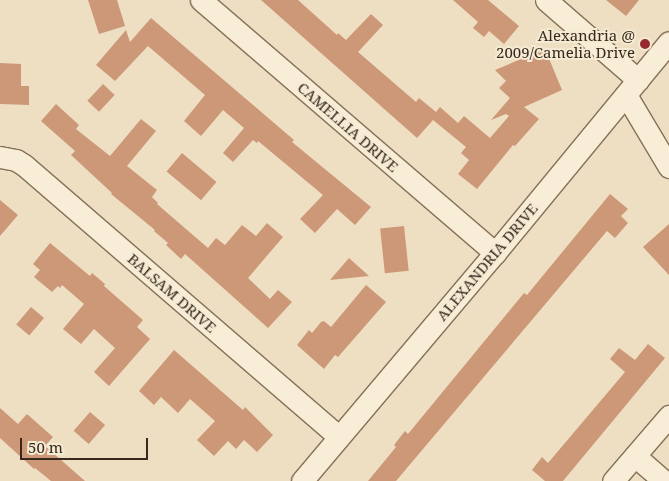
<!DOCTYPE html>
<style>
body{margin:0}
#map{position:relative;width:669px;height:481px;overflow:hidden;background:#eedfc2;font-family:"Noto Serif",serif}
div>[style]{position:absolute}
.building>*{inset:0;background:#cc9878;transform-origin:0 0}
.roads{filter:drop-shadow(1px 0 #87705a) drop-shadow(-1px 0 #87705a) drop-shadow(0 1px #87705a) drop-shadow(0 -1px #87705a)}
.minor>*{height:21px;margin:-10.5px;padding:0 10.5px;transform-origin:10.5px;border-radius:10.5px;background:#f8edd6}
.dots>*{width:14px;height:14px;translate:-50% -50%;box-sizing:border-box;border:2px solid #f5ead2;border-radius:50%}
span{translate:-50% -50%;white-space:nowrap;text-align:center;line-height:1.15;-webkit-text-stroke:4px #f5ead2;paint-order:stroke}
.poi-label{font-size:15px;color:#37291e}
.right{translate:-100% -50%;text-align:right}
.street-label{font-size:15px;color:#37291e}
.scale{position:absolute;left:20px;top:438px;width:128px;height:22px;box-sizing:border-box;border:2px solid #37291e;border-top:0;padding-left:6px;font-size:15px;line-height:18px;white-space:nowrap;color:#37291e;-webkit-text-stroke:4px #f5ead2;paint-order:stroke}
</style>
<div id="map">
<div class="building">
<div style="clip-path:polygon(88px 0,117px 0,125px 26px,99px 34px)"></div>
<div style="clip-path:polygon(261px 0,298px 0,337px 35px,338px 33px,346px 40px,371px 14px,383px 25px,358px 52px,416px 102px,419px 98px,436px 112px,440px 107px,458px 123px,464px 116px,490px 138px,509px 116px,506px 114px,491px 120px,510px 98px,499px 88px,506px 81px,495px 70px,545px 49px,562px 90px,524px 107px,539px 119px,515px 146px,513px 145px,477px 189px,458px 174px,469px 160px,461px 153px,466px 147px,433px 120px,417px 138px)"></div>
<div style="clip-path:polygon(453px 0,488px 0,519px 26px,504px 44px,489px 31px,484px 37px,473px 28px,478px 22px)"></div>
<div style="clip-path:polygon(606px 0,639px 0,626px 16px)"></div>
<div style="clip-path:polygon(151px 18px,294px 140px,292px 142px,371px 207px,355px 225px,337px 209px,315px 233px,300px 219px,323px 195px,258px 141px,257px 143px,253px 140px,233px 162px,223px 153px,244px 128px,223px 110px,201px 136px,184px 121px,205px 95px,148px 46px,115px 81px,96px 65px,126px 30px,130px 42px)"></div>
<div style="clip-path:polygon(0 63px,21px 64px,21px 86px,29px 86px,29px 105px,0 104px)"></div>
<div style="left:103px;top:84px;width:16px;height:23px;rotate:43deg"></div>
<div style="clip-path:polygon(56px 104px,79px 125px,76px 129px,110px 156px,141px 119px,156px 131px,127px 166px,157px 190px,152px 197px,158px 203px,157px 204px,208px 248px,216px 238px,225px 245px,242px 225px,256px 236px,267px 223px,283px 237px,248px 278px,270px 299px,278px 290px,292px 302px,268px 328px,185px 254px,181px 259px,166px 245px,168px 243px,154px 231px,155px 230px,111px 194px,112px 193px,71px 155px,75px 151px,41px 121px)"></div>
<div style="left:182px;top:153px;width:45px;height:24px;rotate:40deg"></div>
<div style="clip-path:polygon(610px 194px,628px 209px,621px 216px,628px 223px,615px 238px,607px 231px,396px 481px,368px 481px,396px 447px,394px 445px,405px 431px,408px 434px,524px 293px,527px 295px)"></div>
<div style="clip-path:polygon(0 200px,18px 215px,0 236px)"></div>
<div style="clip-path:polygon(669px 224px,669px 275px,643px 247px)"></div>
<div style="left:404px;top:226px;width:45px;height:24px;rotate:84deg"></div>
<div style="clip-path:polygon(50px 243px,90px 276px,92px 273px,105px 284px,104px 286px,143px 320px,137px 327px,150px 339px,109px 386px,94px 372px,115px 348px,94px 329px,81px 344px,63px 329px,84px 304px,62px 285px,60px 288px,58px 286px,52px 292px,34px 277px,40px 270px,33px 264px)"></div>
<div style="clip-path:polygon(349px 258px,369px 276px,330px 280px)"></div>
<div style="clip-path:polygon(366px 285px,386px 302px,338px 357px,335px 355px,324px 369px,297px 345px,309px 330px,312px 333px,321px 322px,324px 321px,331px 327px)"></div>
<div style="left:31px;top:307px;width:17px;height:23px;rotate:40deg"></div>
<div style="clip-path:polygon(648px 344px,665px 358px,563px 481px,545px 481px,532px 470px,542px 457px,548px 463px,625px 372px,610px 359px,619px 348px,635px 360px)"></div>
<div style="clip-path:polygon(174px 350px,243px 410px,245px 407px,273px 435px,257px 452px,244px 440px,236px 449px,228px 441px,214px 456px,197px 440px,215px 421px,190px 399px,178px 413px,161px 397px,154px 405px,139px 391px)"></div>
<div style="clip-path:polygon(0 408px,18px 424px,27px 414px,53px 437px,45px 446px,85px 481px,51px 481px,35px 468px,34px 469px,0 438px)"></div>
<div style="left:90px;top:412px;width:20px;height:25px;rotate:41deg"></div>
</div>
<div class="roads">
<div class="minor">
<div style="left:201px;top:0;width:388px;rotate:40.7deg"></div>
<div style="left:546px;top:0;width:122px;rotate:41deg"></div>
<div style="left:626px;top:95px;width:84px;rotate:59.2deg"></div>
<div style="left:0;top:157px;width:16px;rotate:11deg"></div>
<div style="left:16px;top:160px;width:9px;rotate:32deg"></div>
<div style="left:24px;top:165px;width:416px;rotate:40.8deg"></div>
<div style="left:635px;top:456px;width:38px;rotate:41deg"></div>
<div style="left:302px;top:481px;width:299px;rotate:-49.8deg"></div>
<div style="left:495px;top:253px;width:273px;rotate:-50.5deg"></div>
<div style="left:613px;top:481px;width:86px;rotate:-49.3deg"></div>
</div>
</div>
<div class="dots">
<div style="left:645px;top:44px;background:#962a2f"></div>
</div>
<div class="poi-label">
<span class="right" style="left:635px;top:44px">Alexandria @<br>2009/Camelia Drive</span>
</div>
<div class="street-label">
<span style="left:348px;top:127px;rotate:41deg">CAMELLIA DRIVE</span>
<span style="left:487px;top:262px;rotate:-50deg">ALEXANDRIA DRIVE</span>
<span style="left:172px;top:293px;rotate:41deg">BALSAM DRIVE</span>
</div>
<div class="scale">50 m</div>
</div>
